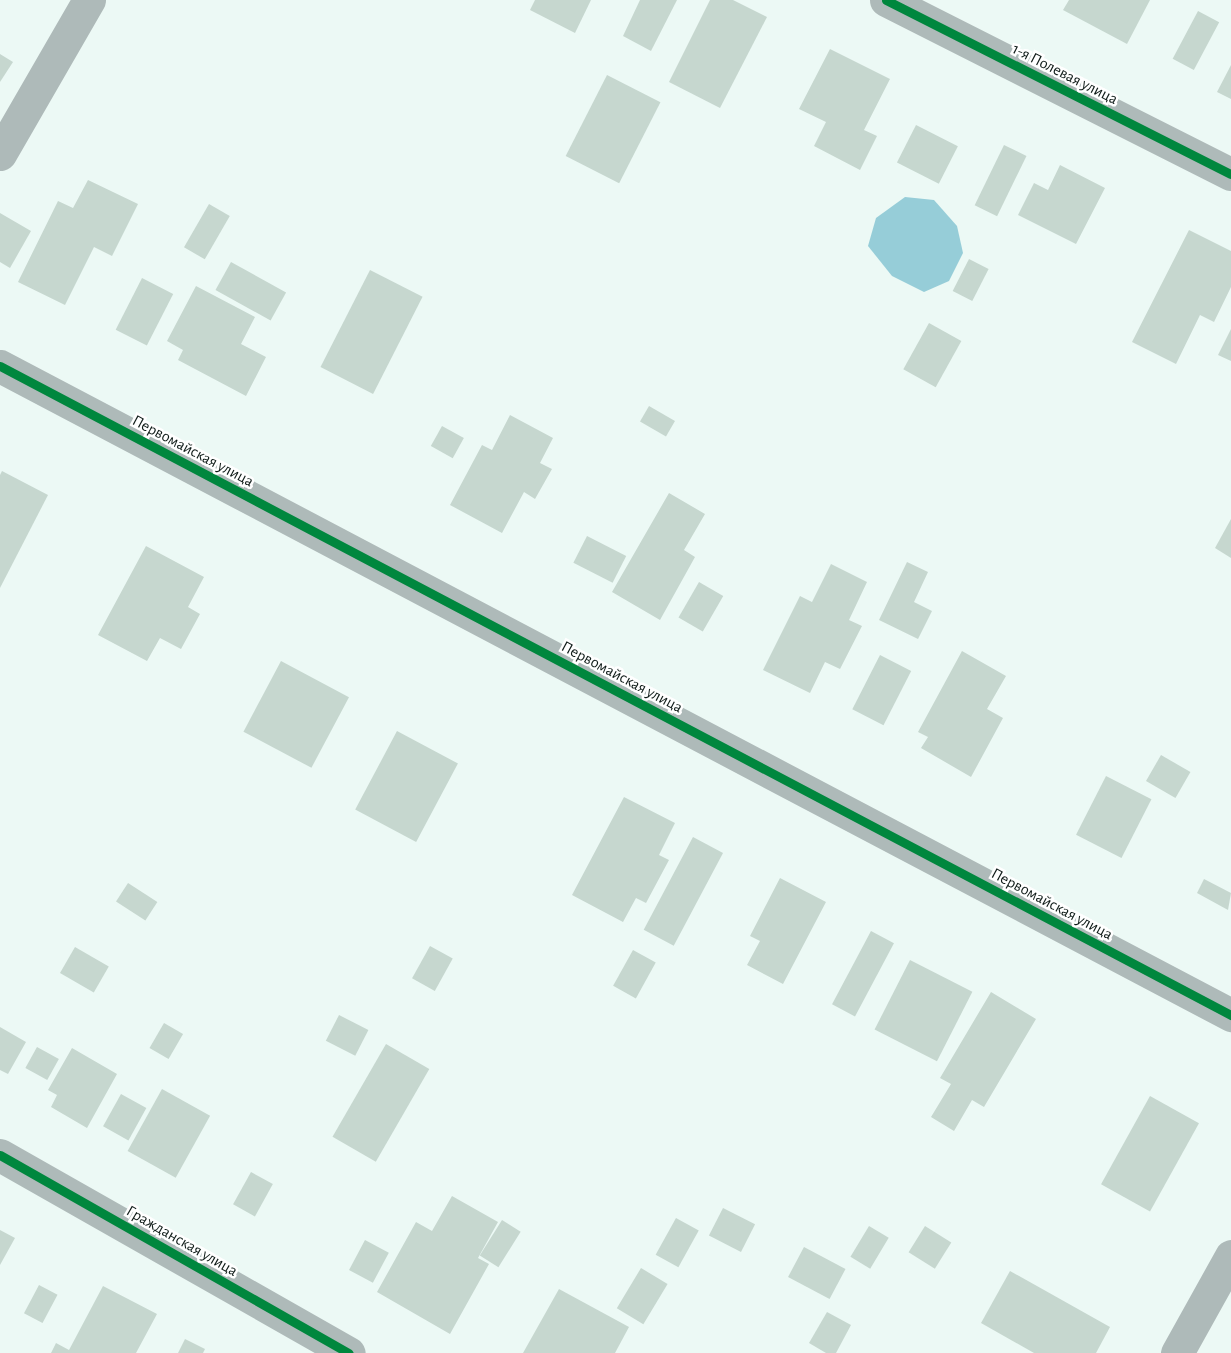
<!DOCTYPE html>
<meta charset="utf-8">
<style>
body{margin:0}
#map{position:relative;width:1231px;height:1353px;overflow:hidden;background:#ecf9f5;font-family:"Alegreya Sans",sans-serif}
div>[style]{position:absolute}
.water>*{inset:0;background:#96cdd8}
.building>*{inset:0;background:#c6d7cf;transform-origin:0 0}
.minor>*{height:33px;margin:-16.5px;padding:0 16.5px;transform-origin:16.5px;border-radius:16.5px;background:#aebab9}
.cycleway>*{height:9px;margin:-4.5px;padding:0 4.5px;transform-origin:4.5px;border-radius:4.5px;background:#00873e}
span{translate:-50% -50%;white-space:nowrap;text-align:center;line-height:1.15;-webkit-text-stroke:5px #fff;paint-order:stroke}
.street-label{font-size:16px;color:#0e1a17}
</style>
<div id="map">
<div class="water">
<div style="clip-path:polygon(905px 197px,934px 200px,957px 226px,963px 253px,949px 281px,924px 292px,892px 276px,868px 246px,876px 218px)"></div>
</div>
<div class="building">
<div style="clip-path:polygon(535px 0,591px 0,575px 33px,530px 10px)"></div>
<div style="clip-path:polygon(640px 0,677px 0,651px 51px,623px 36px)"></div>
<div style="clip-path:polygon(710px 0,733px 0,767px 17px,720px 108px,669px 82px)"></div>
<div style="clip-path:polygon(1069px 0,1150px 0,1127px 44px,1063px 10px)"></div>
<div style="left:1198px;top:11px;width:24px;height:54px;rotate:28deg"></div>
<div style="clip-path:polygon(830px 49px,890px 79px,864px 130px,877px 136px,860px 170px,814px 146px,826px 122px,799px 109px)"></div>
<div style="clip-path:polygon(0 54px,13px 62px,0 82px)"></div>
<div style="clip-path:polygon(1231px 65px,1231px 99px,1217px 92px)"></div>
<div style="left:607px;top:75px;width:60px;height:91px;rotate:27deg"></div>
<div style="left:916px;top:125px;width:47px;height:42px;rotate:27deg"></div>
<div style="left:1004px;top:145px;width:25px;height:67px;rotate:26deg"></div>
<div style="clip-path:polygon(1060px 165px,1105px 188px,1076px 244px,1018px 215px,1034px 183px,1048px 190px)"></div>
<div style="clip-path:polygon(88px 180px,138px 204px,112px 256px,94px 247px,65px 305px,18px 282px,58px 201px,73px 208px)"></div>
<div style="left:209px;top:204px;width:24px;height:50px;rotate:30deg"></div>
<div style="clip-path:polygon(0 213px,31px 231px,10px 268px,0 262px)"></div>
<div style="clip-path:polygon(1189px 230px,1231px 251px,1231px 287px,1214px 322px,1200px 315px,1176px 364px,1132px 342px)"></div>
<div style="left:969px;top:259px;width:22px;height:36px;rotate:27deg"></div>
<div style="left:231px;top:262px;width:63px;height:32px;rotate:29deg"></div>
<div style="left:370px;top:270px;width:59px;height:109px;rotate:27deg"></div>
<div style="left:142px;top:278px;width:35px;height:58px;rotate:27deg"></div>
<div style="clip-path:polygon(196px 286px,255px 317px,241px 344px,266px 357px,246px 396px,178px 360px,183px 350px,167px 341px)"></div>
<div style="left:929px;top:323px;width:37px;height:53px;rotate:29deg"></div>
<div style="clip-path:polygon(1231px 329px,1231px 361px,1218px 355px)"></div>
<div style="left:649px;top:406px;width:30px;height:18px;rotate:30deg"></div>
<div style="clip-path:polygon(510px 415px,553px 438px,540px 463px,552px 469px,535px 499px,524px 492px,502px 533px,450px 505px,482px 445px,492px 450px)"></div>
<div style="left:442px;top:426px;width:25px;height:23px;rotate:29deg"></div>
<div style="clip-path:polygon(2px 471px,48px 495px,0 588px,0 475px)"></div>
<div style="clip-path:polygon(669px 493px,705px 514px,684px 550px,695px 557px,660px 620px,612px 592px)"></div>
<div style="clip-path:polygon(1231px 519px,1231px 558px,1215px 548px)"></div>
<div style="left:587px;top:536px;width:44px;height:30px;rotate:27deg"></div>
<div style="clip-path:polygon(146px 546px,204px 577px,188px 607px,200px 614px,181px 649px,160px 638px,147px 661px,98px 635px)"></div>
<div style="clip-path:polygon(907px 562px,928px 572px,914px 602px,932px 611px,918px 639px,879px 620px)"></div>
<div style="clip-path:polygon(831px 564px,867px 582px,849px 620px,862px 626px,840px 669px,825px 662px,810px 693px,763px 670px,800px 596px,812px 602px)"></div>
<div style="left:699px;top:582px;width:28px;height:41px;rotate:30deg"></div>
<div style="clip-path:polygon(962px 651px,1006px 676px,987px 709px,1003px 718px,971px 777px,921px 748px,928px 737px,918px 732px)"></div>
<div style="left:880px;top:655px;width:35px;height:61px;rotate:27deg"></div>
<div style="left:281px;top:661px;width:77px;height:80px;rotate:28deg"></div>
<div style="left:397px;top:731px;width:69px;height:89px;rotate:28deg"></div>
<div style="left:1161px;top:755px;width:34px;height:30px;rotate:30deg"></div>
<div style="left:1106px;top:776px;width:51px;height:66px;rotate:27deg"></div>
<div style="clip-path:polygon(624px 797px,675px 823px,659px 855px,669px 860px,646px 903px,636px 898px,623px 922px,572px 895px)"></div>
<div style="left:693px;top:837px;width:34px;height:105px;rotate:28deg"></div>
<div style="clip-path:polygon(780px 878px,826px 902px,783px 984px,747px 965px,760px 941px,750px 936px)"></div>
<div style="clip-path:polygon(1204px 879px,1231px 893px,1228px 910px,1197px 893px)"></div>
<div style="left:128px;top:883px;width:35px;height:22px;rotate:33deg"></div>
<div style="left:871px;top:931px;width:26px;height:83px;rotate:28deg"></div>
<div style="left:430px;top:946px;width:26px;height:37px;rotate:29deg"></div>
<div style="left:75px;top:947px;width:39px;height:30px;rotate:30deg"></div>
<div style="left:633px;top:950px;width:26px;height:41px;rotate:29deg"></div>
<div style="left:910px;top:960px;width:70px;height:78px;rotate:27deg"></div>
<div style="clip-path:polygon(991px 992px,1036px 1019px,984px 1107px,972px 1100px,954px 1131px,931px 1117px,951px 1084px,940px 1078px)"></div>
<div style="left:339px;top:1015px;width:33px;height:29px;rotate:27deg"></div>
<div style="left:164px;top:1023px;width:22px;height:29px;rotate:30deg"></div>
<div style="clip-path:polygon(0 1027px,26px 1042px,8px 1074px,0 1070px)"></div>
<div style="left:386px;top:1044px;width:50px;height:107px;rotate:30deg"></div>
<div style="left:37px;top:1047px;width:25px;height:24px;rotate:29deg"></div>
<div style="clip-path:polygon(72px 1048px,117px 1074px,87px 1128px,51px 1107px,57px 1095px,48px 1090px)"></div>
<div style="left:162px;top:1089px;width:55px;height:71px;rotate:29deg"></div>
<div style="left:121px;top:1094px;width:29px;height:37px;rotate:29deg"></div>
<div style="left:1150px;top:1096px;width:56px;height:101px;rotate:29deg"></div>
<div style="left:251px;top:1172px;width:25px;height:37px;rotate:29deg"></div>
<div style="clip-path:polygon(452px 1196px,498px 1222px,478px 1258px,489px 1264px,450px 1334px,377px 1292px,416px 1222px,432px 1231px)"></div>
<div style="left:723px;top:1208px;width:36px;height:31px;rotate:27deg"></div>
<div style="left:676px;top:1218px;width:26px;height:42px;rotate:29deg"></div>
<div style="left:502px;top:1220px;width:22px;height:42px;rotate:32deg"></div>
<div style="left:869px;top:1226px;width:23px;height:36px;rotate:31deg"></div>
<div style="left:925px;top:1226px;width:31px;height:31px;rotate:32deg"></div>
<div style="clip-path:polygon(0 1230px,15px 1238px,0 1265px)"></div>
<div style="left:365px;top:1240px;width:27px;height:34px;rotate:28deg"></div>
<div style="left:804px;top:1247px;width:47px;height:34px;rotate:28deg"></div>
<div style="left:641px;top:1268px;width:31px;height:47px;rotate:31deg"></div>
<div style="clip-path:polygon(1010px 1271px,1110px 1327px,1096px 1353px,1034px 1353px,981px 1323px)"></div>
<div style="left:39px;top:1285px;width:21px;height:32px;rotate:28deg"></div>
<div style="clip-path:polygon(103px 1286px,157px 1314px,136px 1353px,51px 1353px,56px 1343px,69px 1350px)"></div>
<div style="clip-path:polygon(559px 1289px,629px 1327px,615px 1353px,523px 1353px)"></div>
<div style="clip-path:polygon(827px 1312px,851px 1325px,836px 1353px,826px 1353px,809px 1343px)"></div>
<div style="clip-path:polygon(185px 1339px,205px 1349px,203px 1353px,178px 1353px)"></div>
</div>
<div class="minor">
<div style="left:886px;top:0;width:386px;rotate:26.8deg"></div>
<div style="left:0;top:154px;width:178px;rotate:-60deg"></div>
<div style="left:0;top:366px;width:1392px;rotate:27.8deg"></div>
<div style="left:0;top:1155px;width:401px;rotate:29.6deg"></div>
<div style="left:1177px;top:1353px;width:111px;rotate:-60.9deg"></div>
</div>
<div class="cycleway">
<div style="left:886px;top:0;width:386px;rotate:26.8deg"></div>
<div style="left:0;top:366px;width:1392px;rotate:27.8deg"></div>
<div style="left:0;top:1155px;width:401px;rotate:29.6deg"></div>
</div>
<div class="street-label">
<span style="left:1065px;top:74px;rotate:27deg">1-я Полевая улица</span>
<span style="left:193px;top:451px;rotate:28deg">Первомайская улица</span>
<span style="left:622px;top:677px;rotate:28deg">Первомайская улица</span>
<span style="left:1052px;top:904px;rotate:28deg">Первомайская улица</span>
<span style="left:182px;top:1241px;rotate:30deg">Гражданская улица</span>
</div>
</div>
